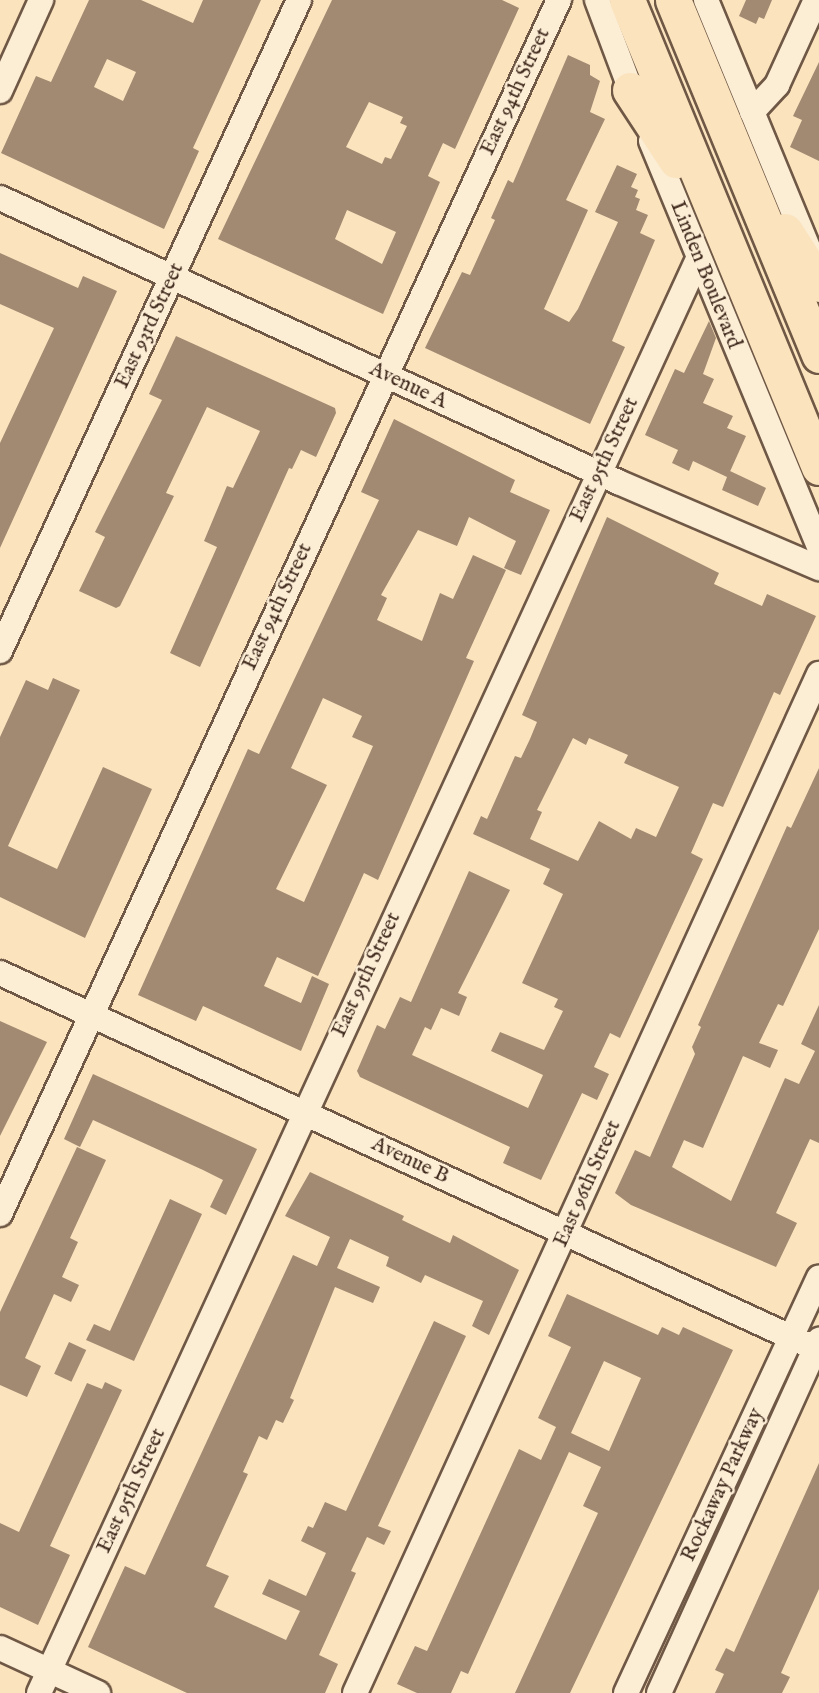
<!DOCTYPE html>
<style>
body{margin:0}
#map{position:relative;width:819px;height:1693px;overflow:hidden;background:#fbe3be;font-family:"IM FELL English",serif}
div>[style]{position:absolute}
.building>*{inset:0;background:#a18a71;transform-origin:0 0}
.roads{filter:drop-shadow(2px 0 #6f5845) drop-shadow(-2px 0 #6f5845) drop-shadow(0 2px #6f5845) drop-shadow(0 -2px #6f5845)}
.minor>*{height:24px;margin:-12px;padding:0 12px;transform-origin:12px;border-radius:12px;background:#fcedd5}
.highway>*{height:35px;margin:-17.5px;padding:0 17.5px;transform-origin:17.5px;border-radius:17.5px;background:#fbe3be}
span{translate:-50% -50%;white-space:nowrap;text-align:center;line-height:1.15;-webkit-text-stroke:5px #fcedd5;paint-order:stroke}
.street-label{font-size:21px;color:#402a1d}
</style>
<div id="map">
<div class="building">
<div style="clip-path:polygon(evenodd,89px 0,141px 0,193px 23px,203px 0,261px 0,193px 148px,199px 151px,164px 229px,1px 153px,36px 76px,51px 82px,89px 0,107px 59px,136px 72px,123px 101px,94px 87px,107px 59px)"></div>
<div style="clip-path:polygon(evenodd,332px 0,502px 0,519px 8px,455px 149px,443px 143px,428px 176px,440px 182px,383px 314px,218px 239px,332px 0,369px 102px,403px 117px,400px 123px,407px 126px,391px 159px,385px 157px,382px 164px,346px 147px,369px 102px,332px 0,347px 210px,396px 232px,382px 264px,335px 239px,347px 210px)"></div>
<div style="clip-path:polygon(746px 0,772px 0,764px 19px,759px 17px,756px 24px,739px 16px)"></div>
<div style="clip-path:polygon(568px 55px,590px 65px,590px 75px,600px 81px,590px 112px,605px 119px,566px 200px,588px 210px,544px 309px,569px 322px,578px 309px,618px 222px,595px 212px,617px 165px,637px 174px,631px 187px,638px 190px,635px 197px,640px 199px,636px 210px,648px 215px,640px 233px,655px 240px,612px 341px,625px 347px,590px 424px,425px 348px,462px 272px,470px 275px,495px 220px,491px 218px,508px 180px,513px 183px)"></div>
<div style="clip-path:polygon(819px 62px,819px 161px,790px 147px,802px 120px,793px 116px)"></div>
<div style="clip-path:polygon(0 253px,78px 288px,83px 276px,117px 291px,0 548px,0 443px,54px 328px,0 304px)"></div>
<div style="clip-path:polygon(709px 321px,716px 338px,703px 374px,714px 379px,703px 403px,733px 416px,727px 428px,746px 436px,728px 476px,730px 471px,766px 488px,758px 506px,722px 490px,727px 477px,693px 461px,689px 471px,672px 463px,678px 450px,645px 435px,675px 369px,684px 373px)"></div>
<div style="clip-path:polygon(176px 336px,335px 408px,336px 413px,316px 457px,301px 450px,292px 469px,289px 468px,200px 667px,170px 653px,217px 547px,204px 541px,227px 486px,233px 488px,260px 431px,207px 407px,166px 493px,174px 496px,120px 606px,116px 608px,79px 591px,105px 537px,95px 532px,162px 400px,149px 394px)"></div>
<div style="clip-path:polygon(evenodd,394px 419px,515px 480px,510px 492px,550px 510px,521px 575px,504px 568px,516px 541px,469px 517px,457px 546px,418px 530px,381px 595px,387px 598px,377px 620px,422px 641px,440px 593px,453px 599px,473px 555px,506px 570px,466px 658px,474px 661px,378px 880px,364px 873px,318px 976px,277px 957px,264px 986px,301px 1003px,312px 976px,329px 984px,301px 1051px,203px 1006px,196px 1021px,138px 995px,248px 749px,259px 754px,379px 500px,361px 492px,394px 419px,323px 698px,362px 716px,352px 737px,373px 746px,304px 902px,276px 889px,327px 785px,291px 768px,323px 698px)"></div>
<div style="clip-path:polygon(evenodd,607px 517px,719px 573px,714px 584px,762px 606px,767px 594px,816px 616px,780px 695px,774px 692px,723px 807px,713px 803px,691px 853px,703px 859px,620px 1038px,610px 1033px,594px 1067px,609px 1074px,597px 1100px,582px 1093px,541px 1180px,503px 1163px,510px 1147px,360px 1077px,357px 1071px,377px 1025px,385px 1029px,400px 997px,411px 1002px,469px 871px,510px 890px,458px 993px,467px 997px,459px 1016px,441px 1008px,431px 1030px,425px 1027px,412px 1055px,528px 1108px,543px 1075px,491px 1051px,500px 1032px,544px 1050px,563px 1011px,554px 1007px,558px 999px,522px 983px,563px 894px,543px 884px,550px 869px,473px 834px,481px 816px,487px 819px,515px 756px,521px 758px,530px 739px,537px 722px,522px 715px,607px 517px,573px 738px,586px 745px,589px 738px,628px 755px,624px 763px,679px 787px,656px 837px,636px 828px,631px 839px,599px 821px,578px 861px,530px 839px,542px 812px,537px 810px,573px 738px)"></div>
<div style="clip-path:polygon(53px 678px,80px 690px,8px 846px,57px 869px,103px 767px,152px 789px,85px 938px,0 897px,0 737px,26px 680px,48px 690px)"></div>
<div style="clip-path:polygon(819px 768px,819px 929px,783px 1006px,778px 1004px,759px 1043px,778px 1050px,770px 1068px,743px 1056px,703px 1148px,684px 1140px,672px 1167px,731px 1201px,785px 1078px,799px 1084px,815px 1051px,801px 1044px,819px 1005px,819px 1143px,810px 1139px,776px 1213px,797px 1223px,776px 1267px,631px 1205px,615px 1193px,635px 1150px,650px 1157px,695px 1054px,692px 1047px,701px 1027px,698px 1025px,787px 826px,791px 828px)"></div>
<div style="clip-path:polygon(0 1021px,47px 1042px,0 1136px)"></div>
<div style="clip-path:polygon(93px 1074px,257px 1149px,226px 1215px,210px 1207px,223px 1180px,203px 1170px,93px 1120px,80px 1147px,64px 1139px)"></div>
<div style="clip-path:polygon(77px 1147px,106px 1160px,70px 1238px,78px 1242px,62px 1277px,79px 1285px,71px 1302px,54px 1294px,25px 1358px,41px 1366px,27px 1397px,0 1385px,0 1312px)"></div>
<div style="clip-path:polygon(310px 1172px,404px 1216px,402px 1220px,450px 1243px,453px 1235px,519px 1270px,489px 1335px,472px 1326px,483px 1301px,425px 1275px,421px 1283px,386px 1266px,389px 1257px,350px 1239px,337px 1268px,380px 1287px,373px 1303px,335px 1287px,290px 1398px,294px 1400px,283px 1423px,276px 1420px,267px 1440px,259px 1436px,243px 1472px,248px 1474px,206px 1566px,229px 1576px,214px 1607px,286px 1640px,300px 1611px,262px 1594px,269px 1579px,306px 1596px,326px 1553px,301px 1541px,308px 1526px,313px 1528px,325px 1502px,346px 1511px,434px 1321px,466px 1336px,378px 1526px,391px 1531px,384px 1545px,367px 1537px,351px 1571px,356px 1573px,319px 1655px,338px 1664px,325px 1693px,187px 1693px,88px 1647px,125px 1566px,145px 1575px,293px 1255px,317px 1266px,330px 1237px,285px 1216px)"></div>
<div style="clip-path:polygon(170px 1199px,202px 1214px,134px 1361px,86px 1340px,94px 1324px,110px 1331px)"></div>
<div style="clip-path:polygon(evenodd,567px 1294px,658px 1335px,662px 1327px,679px 1335px,683px 1327px,733px 1350px,570px 1693px,515px 1693px,598px 1513px,583px 1506px,601px 1467px,569px 1452px,468px 1674px,461px 1671px,451px 1693px,417px 1693px,397px 1684px,415px 1646px,427px 1651px,519px 1449px,541px 1460px,556px 1427px,538px 1418px,571px 1347px,548px 1336px,567px 1294px,604px 1361px,641px 1378px,609px 1451px,571px 1433px,604px 1361px)"></div>
<div style="left:69px;top:1342px;width:19px;height:35px;rotate:25deg"></div>
<div style="clip-path:polygon(105px 1382px,122px 1390px,50px 1546px,70px 1555px,38px 1625px,0 1607px,0 1523px,19px 1532px,87px 1383px,102px 1389px)"></div>
<div style="clip-path:polygon(819px 1463px,819px 1589px,781px 1673px,790px 1677px,782px 1693px,715px 1693px,724px 1674px,715px 1670px,726px 1648px,734px 1652px)"></div>
</div>
<div class="roads">
<div class="minor">
<div style="left:597px;top:0;width:111px;rotate:69.4deg"></div>
<div style="left:706px;top:0;width:268px;rotate:67.6deg"></div>
<div style="left:0;top:91px;width:100px;rotate:-65.7deg"></div>
<div style="left:752px;top:112px;width:37px;rotate:-47deg"></div>
<div style="left:777px;top:85px;width:94px;rotate:-65.4deg"></div>
<div style="left:651px;top:141px;width:439px;rotate:67.5deg"></div>
<div style="left:0;top:198px;width:680px;rotate:24.68deg"></div>
<div style="left:618px;top:482px;width:219px;rotate:23.2deg"></div>
<div style="left:0;top:651px;width:716px;rotate:-65.33deg"></div>
<div style="left:0;top:973px;width:902px;rotate:24.72deg"></div>
<div style="left:0;top:1214px;width:1337px;rotate:-65.28deg"></div>
<div style="left:0;top:1648px;width:108px;rotate:24.7deg"></div>
<div style="left:39px;top:1693px;width:1578px;rotate:-65.32deg"></div>
<div style="left:355px;top:1693px;width:1120px;rotate:-65.52deg"></div>
<div style="left:626px;top:1693px;width:458px;rotate:-65.1deg"></div>
<div style="left:659px;top:1693px;width:388px;rotate:-65.6deg"></div>
</div>
<div class="highway">
<div style="left:627px;top:0;width:505px;rotate:67.65deg"></div>
<div style="left:673px;top:0;width:384px;rotate:67.6deg"></div>
<div style="left:630px;top:90px;width:84px;rotate:56.7deg"></div>
<div style="left:785px;top:231px;width:63px;rotate:57.3deg"></div>
</div>
</div>
<div class="street-label">
<span style="left:516px;top:92px;rotate:-65deg">East 94th Street</span>
<span style="left:705px;top:275px;rotate:68deg">Linden Boulevard</span>
<span style="left:150px;top:326px;rotate:-65deg">East 93rd Street</span>
<span style="left:408px;top:386px;rotate:25deg">Avenue A</span>
<span style="left:605px;top:460px;rotate:-65deg">East 95th Street</span>
<span style="left:278px;top:607px;rotate:-65deg">East 94th Street</span>
<span style="left:367px;top:975px;rotate:-65deg">East 95th Street</span>
<span style="left:410px;top:1161px;rotate:25deg">Avenue B</span>
<span style="left:588px;top:1184px;rotate:-66deg">East 96th Street</span>
<span style="left:723px;top:1485px;rotate:-65deg">Rockaway Parkway</span>
<span style="left:132px;top:1491px;rotate:-65deg">East 95th Street</span>
</div>
</div>
